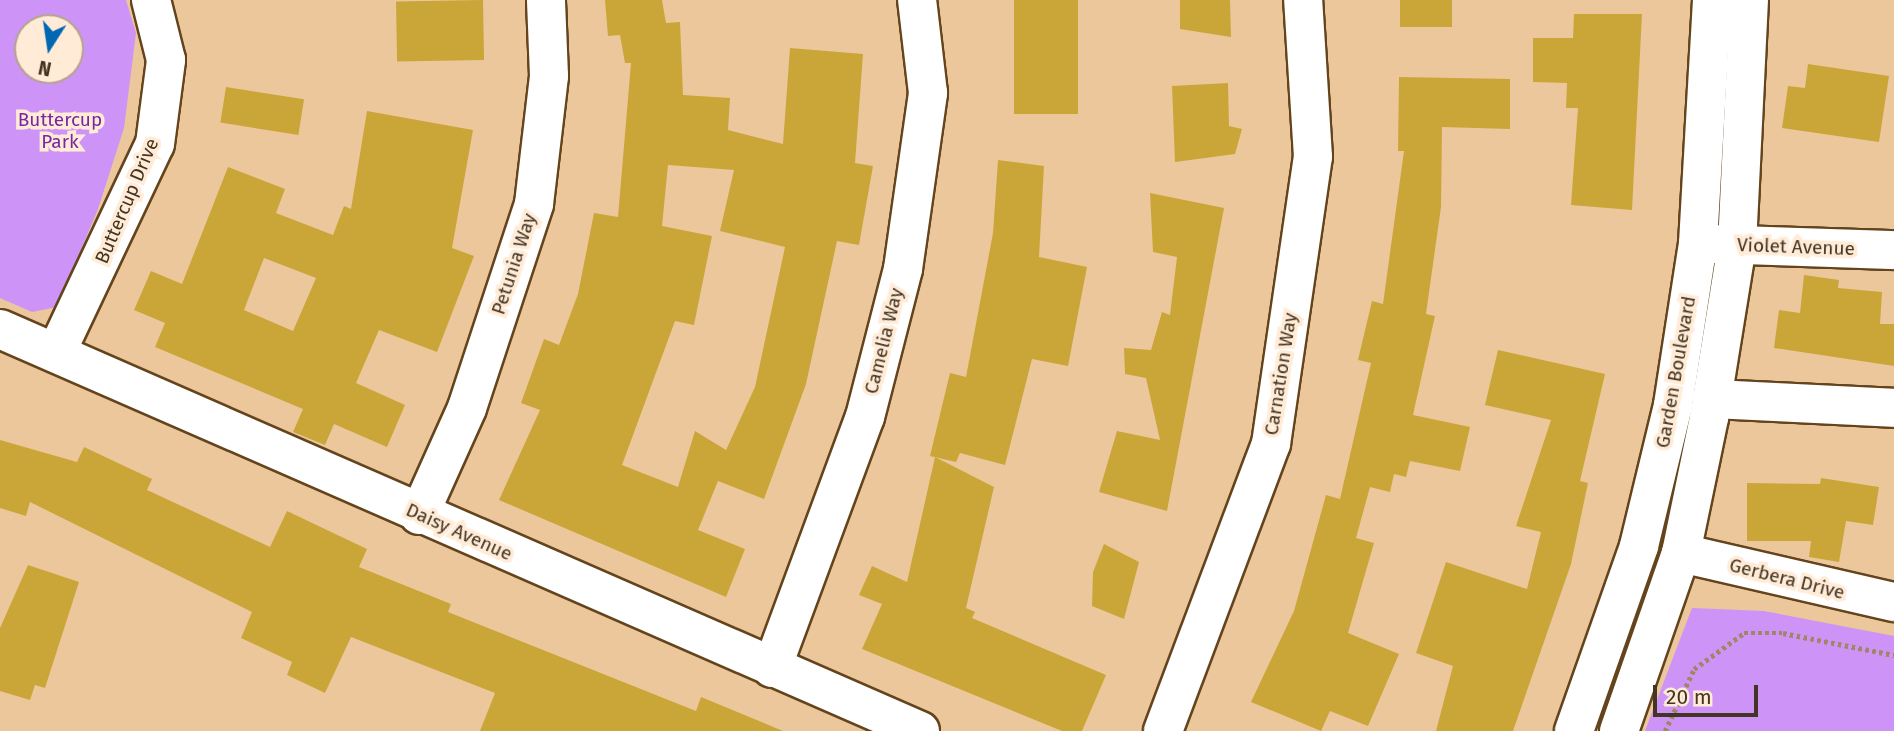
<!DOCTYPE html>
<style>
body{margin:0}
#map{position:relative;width:1894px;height:731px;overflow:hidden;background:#ecc79c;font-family:"Fira Sans",sans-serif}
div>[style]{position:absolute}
.green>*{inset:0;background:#cd93f7}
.building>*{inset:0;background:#caa639;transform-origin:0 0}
.path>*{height:4.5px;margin-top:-2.25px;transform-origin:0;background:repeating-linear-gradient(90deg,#a08566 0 3.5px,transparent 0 7px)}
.roads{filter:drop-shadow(2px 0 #64441c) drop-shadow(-2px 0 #64441c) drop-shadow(0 2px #64441c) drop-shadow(0 -2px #64441c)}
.minor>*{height:38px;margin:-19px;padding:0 19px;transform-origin:19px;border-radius:19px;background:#fff}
span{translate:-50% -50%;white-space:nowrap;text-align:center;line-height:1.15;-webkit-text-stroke:7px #ffebd6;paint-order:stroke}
.park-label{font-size:19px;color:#7726a4}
.street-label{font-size:19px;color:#433423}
.north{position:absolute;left:14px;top:14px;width:70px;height:70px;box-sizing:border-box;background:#ffebd6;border:2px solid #b4a28e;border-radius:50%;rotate:192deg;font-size:19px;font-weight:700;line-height:28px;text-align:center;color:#433423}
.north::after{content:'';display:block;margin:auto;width:24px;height:32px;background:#0067b3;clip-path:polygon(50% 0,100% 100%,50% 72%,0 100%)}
.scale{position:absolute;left:1653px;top:685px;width:105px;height:32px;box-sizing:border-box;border:4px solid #433423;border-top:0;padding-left:9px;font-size:21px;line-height:24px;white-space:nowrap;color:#433423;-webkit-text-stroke:5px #ffebd6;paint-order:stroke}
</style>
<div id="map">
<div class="green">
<div style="clip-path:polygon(evenodd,0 0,126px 0,136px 33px,124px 128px,98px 209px,57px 307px,32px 312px,0 298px,0 0,28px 28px,70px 28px,70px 70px,28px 70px,28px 28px)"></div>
<div style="clip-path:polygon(1692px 608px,1764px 611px,1894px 636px,1894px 731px,1645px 731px)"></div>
</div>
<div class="building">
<div style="left:483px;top:0;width:60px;height:87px;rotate:89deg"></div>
<div style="clip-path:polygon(evenodd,605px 0,662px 0,666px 23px,680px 22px,683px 95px,730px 98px,728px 130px,783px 144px,790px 48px,863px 54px,855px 163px,873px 166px,859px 245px,837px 241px,806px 384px,764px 499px,718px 481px,698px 530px,745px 549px,726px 597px,499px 500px,540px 410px,521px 403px,544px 339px,559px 345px,578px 294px,594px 213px,618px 217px,631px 63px,625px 63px,620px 35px,608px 36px,605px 0,668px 165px,734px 170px,720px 231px,785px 247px,755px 387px,726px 450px,695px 431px,678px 487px,622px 465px,675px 321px,694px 325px,712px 236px,662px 226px,668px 165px)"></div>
<div style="left:1014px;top:0;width:64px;height:114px"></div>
<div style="clip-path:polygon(1180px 0,1230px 0,1231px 37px,1180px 29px)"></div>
<div style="left:1400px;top:0;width:52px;height:27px"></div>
<div style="clip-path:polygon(1574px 14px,1642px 14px,1632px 210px,1571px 205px,1578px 108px,1566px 108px,1567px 83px,1533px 82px,1533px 38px,1573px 38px)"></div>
<div style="clip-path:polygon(1808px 64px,1889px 76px,1879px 142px,1782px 128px,1788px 86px,1805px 88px)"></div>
<div style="clip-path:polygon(1399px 77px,1510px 79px,1510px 129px,1442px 127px,1441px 207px,1426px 314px,1435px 316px,1413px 415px,1470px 427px,1460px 471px,1410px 461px,1406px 477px,1394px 474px,1390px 492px,1370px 487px,1356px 538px,1374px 543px,1348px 633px,1399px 654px,1368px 726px,1330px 711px,1321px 731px,1251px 702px,1294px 611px,1326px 495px,1340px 499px,1371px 363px,1358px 360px,1372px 301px,1383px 304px,1404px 151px,1398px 151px)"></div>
<div style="clip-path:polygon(1228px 83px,1229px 126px,1242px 129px,1235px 154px,1175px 162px,1172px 86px)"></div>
<div style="left:226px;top:87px;width:79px;height:36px;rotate:9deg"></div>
<div style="clip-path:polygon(evenodd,367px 111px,473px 130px,452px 248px,474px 256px,437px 352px,379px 330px,356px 383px,405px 405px,387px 447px,334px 424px,325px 445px,293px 432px,303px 409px,155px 347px,165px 323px,134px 310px,151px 271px,182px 284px,228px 167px,285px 189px,276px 213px,333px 235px,344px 206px,351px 209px,367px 111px,264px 258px,316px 278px,293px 331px,244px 310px,264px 258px)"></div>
<div style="clip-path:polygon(998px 160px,1044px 166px,1039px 257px,1087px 267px,1068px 366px,1032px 359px,1005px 465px,960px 453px,956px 462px,930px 456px,950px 373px,966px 377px,993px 233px)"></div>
<div style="clip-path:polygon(1150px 193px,1224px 208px,1167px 511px,1099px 492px,1117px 431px,1160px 440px,1146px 378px,1125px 374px,1124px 348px,1151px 350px,1162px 312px,1170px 315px,1177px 257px,1153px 252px)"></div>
<div style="clip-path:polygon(1804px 275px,1839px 280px,1838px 288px,1882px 292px,1880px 324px,1894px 324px,1894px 366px,1774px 348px,1779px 310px,1800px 313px)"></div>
<div style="clip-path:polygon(1498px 350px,1605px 374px,1580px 481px,1588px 483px,1571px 564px,1513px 731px,1436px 731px,1453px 666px,1416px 653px,1446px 562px,1527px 589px,1541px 532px,1516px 526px,1551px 420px,1485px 405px)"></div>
<div style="clip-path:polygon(0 440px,77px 462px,84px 447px,152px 479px,147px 490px,270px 547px,287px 511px,367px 549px,359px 567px,451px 604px,448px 612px,696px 711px,701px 697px,783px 731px,480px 731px,495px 693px,351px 637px,325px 693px,287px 675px,292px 662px,241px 638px,252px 612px,30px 502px,26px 516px,0 508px)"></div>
<div style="clip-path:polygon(935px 457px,994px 487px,966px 608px,975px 612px,972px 618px,1106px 675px,1082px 731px,1062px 731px,862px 649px,882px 604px,859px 595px,872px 566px,907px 582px)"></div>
<div style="clip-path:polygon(1821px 478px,1879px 487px,1873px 525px,1846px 521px,1839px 562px,1809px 557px,1811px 541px,1747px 541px,1747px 483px,1820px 484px)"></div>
<div style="clip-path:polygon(1104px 544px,1139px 562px,1124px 619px,1092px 606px,1093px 572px)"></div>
<div style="clip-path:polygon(28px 565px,79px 582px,45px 688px,35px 685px,30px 700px,0 691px,0 628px)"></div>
</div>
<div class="path">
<div style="left:1665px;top:731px;width:68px;rotate:-64.9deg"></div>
<div style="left:1694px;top:669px;width:62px;rotate:-35.8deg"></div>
<div style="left:1744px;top:633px;width:39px"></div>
<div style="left:1783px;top:633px;width:113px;rotate:11.2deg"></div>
</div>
<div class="roads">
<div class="minor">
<div style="left:1711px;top:244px;width:183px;rotate:1.9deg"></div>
<div style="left:0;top:329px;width:1004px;rotate:23.6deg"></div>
<div style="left:56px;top:353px;width:231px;rotate:-64.7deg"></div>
<div style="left:155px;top:144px;width:85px;rotate:-82.5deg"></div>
<div style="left:166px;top:60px;width:62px;rotate:-104deg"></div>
<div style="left:1712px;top:399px;width:182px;rotate:2.8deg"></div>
<div style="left:419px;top:515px;width:117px;rotate:-65.8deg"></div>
<div style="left:467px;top:408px;width:215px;rotate:-71.8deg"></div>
<div style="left:534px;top:204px;width:129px;rotate:-83.3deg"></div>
<div style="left:549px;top:76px;width:76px;rotate:-92.3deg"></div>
<div style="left:1681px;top:553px;width:219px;rotate:13deg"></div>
<div style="left:772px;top:668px;width:268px;rotate:-69.7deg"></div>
<div style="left:865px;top:417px;width:153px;rotate:-75.6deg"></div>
<div style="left:903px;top:269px;width:178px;rotate:-81.9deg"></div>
<div style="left:928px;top:93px;width:94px;rotate:-96.7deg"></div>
<div style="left:1163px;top:731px;width:307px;rotate:-69.4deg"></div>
<div style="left:1271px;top:444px;width:290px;rotate:-81.7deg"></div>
<div style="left:1313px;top:157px;width:157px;rotate:-93.6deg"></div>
<div style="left:1574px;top:731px;width:196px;rotate:-70.6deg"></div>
<div style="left:1639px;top:546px;width:145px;rotate:-76.4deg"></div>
<div style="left:1673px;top:405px;width:164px;rotate:-81.2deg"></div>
<div style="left:1698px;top:243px;width:243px;rotate:-86.7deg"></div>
<div style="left:1619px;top:731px;width:188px;rotate:-70.8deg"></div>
<div style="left:1681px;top:553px;width:138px;rotate:-78.3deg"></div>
<div style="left:1709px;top:418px;width:175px;rotate:-80.8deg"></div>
<div style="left:1737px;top:245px;width:245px;rotate:-87.2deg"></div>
</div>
</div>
<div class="park-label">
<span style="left:60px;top:131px">Buttercup<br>Park</span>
</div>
<div class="street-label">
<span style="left:127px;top:201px;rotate:-67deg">Buttercup Drive</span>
<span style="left:1796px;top:247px;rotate:2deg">Violet Avenue</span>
<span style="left:514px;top:264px;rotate:-72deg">Petunia Way</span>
<span style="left:884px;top:341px;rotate:-76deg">Camelia Way</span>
<span style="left:1676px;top:372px;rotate:-80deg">Garden Boulevard</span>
<span style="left:1281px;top:374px;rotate:-81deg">Carnation Way</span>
<span style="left:459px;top:532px;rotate:24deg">Daisy Avenue</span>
<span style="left:1787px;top:579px;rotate:14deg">Gerbera Drive</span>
</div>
<div class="north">N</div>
<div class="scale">20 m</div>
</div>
